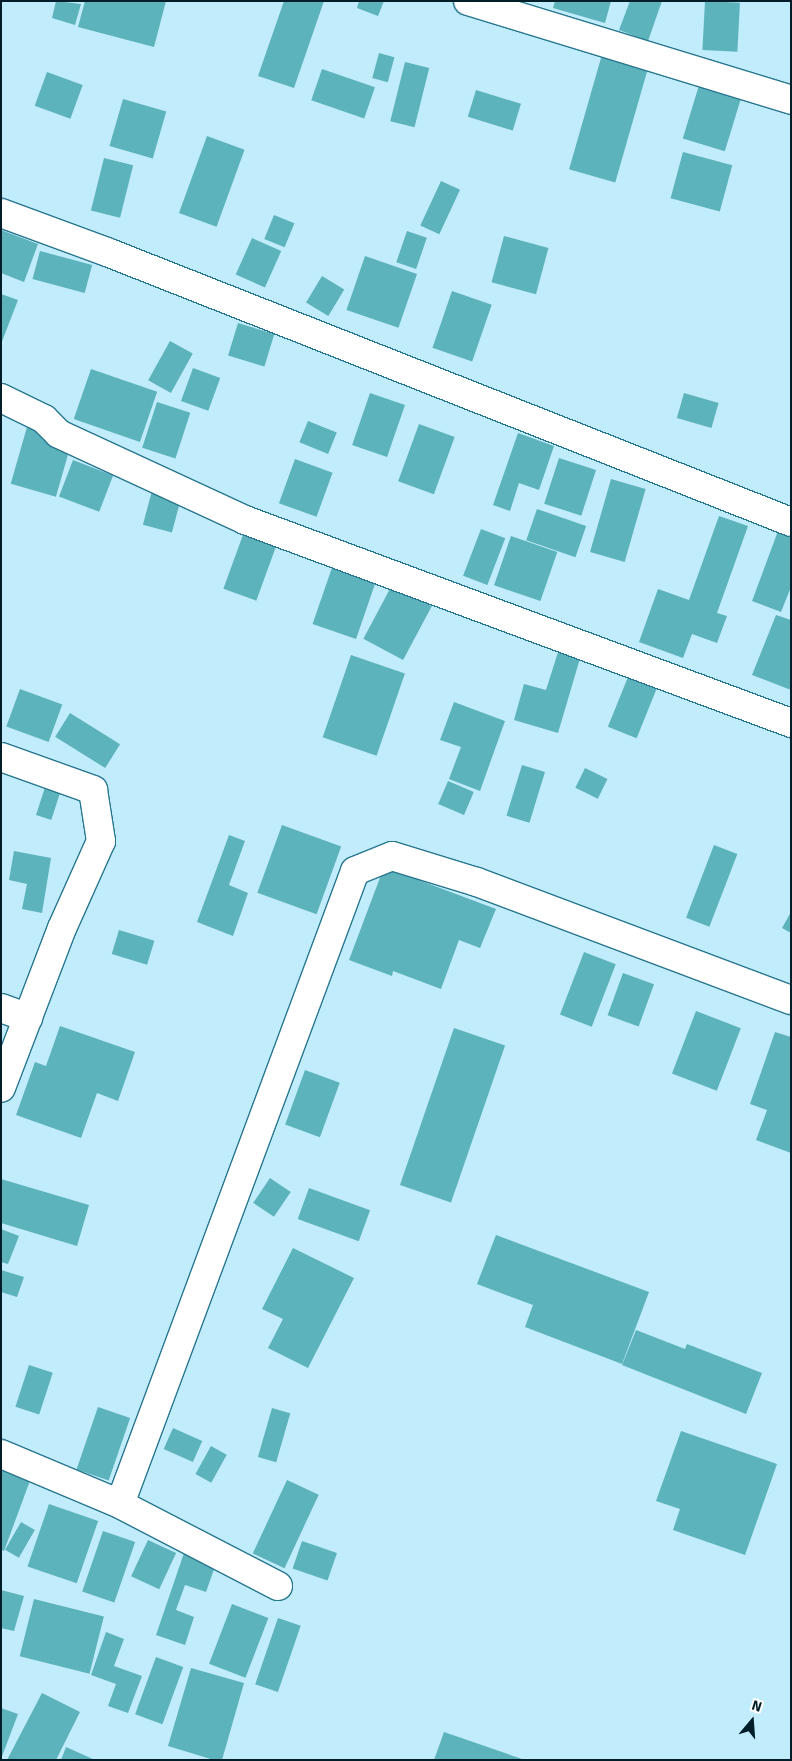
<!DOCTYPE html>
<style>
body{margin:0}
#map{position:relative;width:792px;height:1761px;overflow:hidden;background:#c0ecfc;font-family:Signika,sans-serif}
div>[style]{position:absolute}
.building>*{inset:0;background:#5db3bb;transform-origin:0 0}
.roads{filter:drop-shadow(1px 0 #287790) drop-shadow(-1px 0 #287790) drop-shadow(0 1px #287790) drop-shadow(0 -1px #287790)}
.minor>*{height:28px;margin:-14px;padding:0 14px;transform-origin:14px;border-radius:14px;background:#fff}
span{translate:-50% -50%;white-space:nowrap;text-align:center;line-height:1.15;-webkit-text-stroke:4px #fff;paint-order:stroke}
.frame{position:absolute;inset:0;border:2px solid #001e29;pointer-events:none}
.north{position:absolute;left:727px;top:1696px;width:50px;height:50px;-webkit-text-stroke:4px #fff;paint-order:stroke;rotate:18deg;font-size:14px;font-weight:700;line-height:20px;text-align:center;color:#001e29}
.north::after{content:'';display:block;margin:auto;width:18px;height:22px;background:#001e29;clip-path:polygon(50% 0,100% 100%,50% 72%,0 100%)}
</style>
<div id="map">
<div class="building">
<div style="clip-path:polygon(56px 1px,81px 4px,75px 25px,52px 18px)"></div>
<div style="clip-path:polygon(85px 1px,166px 1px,154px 47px,78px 27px)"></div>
<div style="clip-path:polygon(284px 1px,324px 1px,294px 88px,258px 76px)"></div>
<div style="clip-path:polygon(359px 1px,384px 1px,378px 16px,357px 8px)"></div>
<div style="clip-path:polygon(555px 1px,611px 1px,605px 23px,553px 8px)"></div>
<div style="clip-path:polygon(630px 1px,662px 1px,648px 41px,619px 30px)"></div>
<div style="left:705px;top:1px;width:35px;height:49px;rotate:3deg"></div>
<div style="left:603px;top:51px;width:48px;height:123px;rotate:16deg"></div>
<div style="left:379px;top:53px;width:16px;height:26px;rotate:15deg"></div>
<div style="left:405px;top:62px;width:25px;height:61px;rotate:14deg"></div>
<div style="left:322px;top:69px;width:56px;height:33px;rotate:19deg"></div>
<div style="left:47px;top:72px;width:38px;height:36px;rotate:20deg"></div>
<div style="left:700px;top:82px;width:44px;height:59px;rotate:17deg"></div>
<div style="left:476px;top:90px;width:47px;height:28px;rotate:17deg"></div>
<div style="left:123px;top:99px;width:45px;height:49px;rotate:16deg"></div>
<div style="left:207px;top:136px;width:40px;height:82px;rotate:20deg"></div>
<div style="left:683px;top:152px;width:51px;height:48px;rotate:15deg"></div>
<div style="left:104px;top:158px;width:30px;height:54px;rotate:14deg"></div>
<div style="left:441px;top:181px;width:21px;height:49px;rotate:25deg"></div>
<div style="left:274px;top:215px;width:22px;height:26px;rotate:22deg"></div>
<div style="clip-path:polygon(1px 230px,38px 244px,24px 282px,1px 273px)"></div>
<div style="left:407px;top:231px;width:21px;height:33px;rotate:19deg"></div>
<div style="left:504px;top:236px;width:46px;height:48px;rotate:15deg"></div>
<div style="left:252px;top:238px;width:32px;height:40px;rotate:24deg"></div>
<div style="left:40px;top:251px;width:54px;height:29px;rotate:15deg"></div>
<div style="left:365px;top:256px;width:55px;height:57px;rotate:19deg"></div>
<div style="left:322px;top:276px;width:26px;height:31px;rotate:31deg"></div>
<div style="left:452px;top:291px;width:42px;height:60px;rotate:19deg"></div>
<div style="clip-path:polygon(1px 294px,18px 300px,1px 344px)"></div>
<div style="left:238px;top:323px;width:38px;height:34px;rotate:17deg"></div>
<div style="left:170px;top:341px;width:26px;height:45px;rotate:29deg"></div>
<div style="left:193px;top:368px;width:29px;height:35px;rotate:20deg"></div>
<div style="left:91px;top:369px;width:70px;height:53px;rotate:19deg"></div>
<div style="left:370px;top:393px;width:37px;height:55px;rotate:19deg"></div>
<div style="left:684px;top:393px;width:36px;height:26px;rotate:16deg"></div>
<div style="left:157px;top:402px;width:35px;height:48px;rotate:18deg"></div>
<div style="left:308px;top:421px;width:31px;height:23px;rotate:22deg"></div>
<div style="left:419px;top:424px;width:38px;height:61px;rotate:20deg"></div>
<div style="left:27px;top:427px;width:47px;height:59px;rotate:16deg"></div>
<div style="clip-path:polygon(518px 433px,554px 446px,539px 490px,519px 483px,510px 511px,493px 505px)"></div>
<div style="left:559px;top:458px;width:39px;height:48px;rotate:18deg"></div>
<div style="left:295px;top:459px;width:40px;height:47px;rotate:20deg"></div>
<div style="left:73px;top:460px;width:43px;height:39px;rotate:21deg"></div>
<div style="left:611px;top:479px;width:36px;height:76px;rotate:16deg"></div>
<div style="left:153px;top:487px;width:30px;height:39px;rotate:15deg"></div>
<div style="left:537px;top:509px;width:52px;height:33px;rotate:19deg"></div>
<div style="clip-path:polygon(719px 516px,748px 526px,717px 613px,727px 616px,717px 643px,692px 634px,683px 658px,639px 642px,658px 589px,689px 600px)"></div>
<div style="left:248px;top:521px;width:35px;height:72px;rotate:20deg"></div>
<div style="left:481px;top:529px;width:26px;height:50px;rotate:21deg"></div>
<div style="clip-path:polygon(778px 531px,791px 536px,791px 587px,781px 612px,752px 601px)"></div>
<div style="left:511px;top:536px;width:49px;height:52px;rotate:19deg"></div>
<div style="left:336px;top:556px;width:46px;height:72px;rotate:19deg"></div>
<div style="left:392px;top:585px;width:45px;height:61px;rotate:28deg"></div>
<div style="clip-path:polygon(776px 615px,791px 620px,791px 690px,752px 675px)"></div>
<div style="clip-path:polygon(559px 649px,581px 655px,558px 733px,514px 720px,524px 684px,546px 690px)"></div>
<div style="left:351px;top:655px;width:57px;height:87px;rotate:19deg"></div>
<div style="left:630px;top:672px;width:31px;height:59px;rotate:22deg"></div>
<div style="left:20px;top:689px;width:45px;height:40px;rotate:20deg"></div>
<div style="clip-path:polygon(454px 702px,505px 721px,480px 791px,449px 779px,461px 747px,440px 740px)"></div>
<div style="left:70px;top:713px;width:59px;height:28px;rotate:32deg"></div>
<div style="left:522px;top:765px;width:24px;height:53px;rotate:17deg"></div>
<div style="left:585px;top:768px;width:25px;height:22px;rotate:26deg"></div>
<div style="left:49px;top:775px;width:16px;height:42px;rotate:18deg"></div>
<div style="left:448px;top:781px;width:28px;height:25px;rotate:23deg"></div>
<div style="left:282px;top:825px;width:63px;height:72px;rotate:20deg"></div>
<div style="clip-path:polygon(229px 835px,245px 841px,229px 885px,248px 893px,233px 936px,197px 922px)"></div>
<div style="left:714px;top:845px;width:25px;height:78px;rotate:21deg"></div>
<div style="clip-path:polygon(14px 851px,51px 858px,42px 913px,22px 909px,27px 884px,9px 880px)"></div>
<div style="clip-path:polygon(384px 867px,496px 909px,480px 948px,459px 940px,441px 989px,393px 971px,392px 976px,349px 960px)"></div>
<div style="clip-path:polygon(791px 912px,791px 933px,782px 928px)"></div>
<div style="left:119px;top:930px;width:37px;height:25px;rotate:17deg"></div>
<div style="left:584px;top:952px;width:34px;height:67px;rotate:21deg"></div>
<div style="left:623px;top:973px;width:33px;height:45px;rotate:20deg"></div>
<div style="left:696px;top:1011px;width:48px;height:67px;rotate:21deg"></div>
<div style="clip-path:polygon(60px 1026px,135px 1052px,118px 1101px,97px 1093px,81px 1138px,16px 1115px,35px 1062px,46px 1066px)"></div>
<div style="left:454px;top:1028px;width:54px;height:166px;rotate:19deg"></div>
<div style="clip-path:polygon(775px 1032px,791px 1037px,791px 1153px,756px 1140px,767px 1110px,750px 1104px)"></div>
<div style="left:305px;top:1070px;width:37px;height:58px;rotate:20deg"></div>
<div style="left:270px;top:1178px;width:25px;height:30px;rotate:34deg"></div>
<div style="clip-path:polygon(1px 1179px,89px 1205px,77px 1246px,1px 1223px)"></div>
<div style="left:309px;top:1188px;width:65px;height:33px;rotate:20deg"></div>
<div style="clip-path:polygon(1px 1229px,19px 1236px,8px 1264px,1px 1262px)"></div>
<div style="clip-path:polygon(496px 1235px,649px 1292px,622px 1364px,525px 1327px,533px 1305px,477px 1284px)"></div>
<div style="clip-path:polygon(293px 1248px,354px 1278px,308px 1368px,268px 1348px,283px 1319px,262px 1309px)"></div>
<div style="clip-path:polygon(1px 1270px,24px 1277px,17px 1297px,1px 1292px)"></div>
<div style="clip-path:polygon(636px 1330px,685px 1349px,687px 1344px,762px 1373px,746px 1414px,622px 1365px)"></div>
<div style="left:29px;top:1365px;width:25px;height:44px;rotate:18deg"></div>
<div style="left:98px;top:1407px;width:34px;height:66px;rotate:19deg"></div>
<div style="left:272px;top:1408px;width:19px;height:51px;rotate:16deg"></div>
<div style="left:173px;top:1428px;width:32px;height:23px;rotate:24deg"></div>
<div style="clip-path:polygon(681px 1431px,777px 1464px,745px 1555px,673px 1530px,680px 1509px,656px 1501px)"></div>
<div style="left:211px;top:1446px;width:18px;height:32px;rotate:29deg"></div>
<div style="clip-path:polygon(1px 1466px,31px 1478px,4px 1551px,1px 1550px)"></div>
<div style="left:287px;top:1480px;width:35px;height:81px;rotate:25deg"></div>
<div style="left:49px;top:1504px;width:52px;height:66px;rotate:19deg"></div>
<div style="left:21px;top:1522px;width:16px;height:32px;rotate:30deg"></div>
<div style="left:103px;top:1531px;width:34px;height:64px;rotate:19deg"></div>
<div style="left:148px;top:1540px;width:31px;height:40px;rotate:25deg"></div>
<div style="left:302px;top:1541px;width:37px;height:29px;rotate:19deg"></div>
<div style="clip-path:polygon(185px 1550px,217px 1561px,206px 1592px,185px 1585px,176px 1610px,194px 1617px,185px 1645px,156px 1635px)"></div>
<div style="clip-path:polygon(1px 1590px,24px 1596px,14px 1631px,1px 1628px)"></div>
<div style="left:34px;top:1599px;width:72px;height:59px;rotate:14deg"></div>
<div style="left:232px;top:1604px;width:39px;height:64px;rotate:21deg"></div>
<div style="left:278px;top:1618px;width:24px;height:70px;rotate:19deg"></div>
<div style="clip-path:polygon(106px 1632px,124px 1639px,114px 1666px,142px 1676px,128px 1713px,108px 1706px,116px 1684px,91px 1675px)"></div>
<div style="left:156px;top:1657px;width:29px;height:61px;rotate:20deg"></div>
<div style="clip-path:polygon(191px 1668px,244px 1683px,222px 1760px,214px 1760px,168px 1746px)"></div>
<div style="clip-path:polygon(42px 1693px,80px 1712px,56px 1760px,7px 1760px)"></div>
<div style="clip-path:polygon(1px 1708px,18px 1714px,1px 1759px)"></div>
<div style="clip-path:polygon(444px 1732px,522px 1759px,522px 1760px,434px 1760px)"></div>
<div style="clip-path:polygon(66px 1747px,95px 1760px,61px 1760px)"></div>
</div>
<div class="roads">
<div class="minor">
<div style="left:468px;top:1px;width:338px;rotate:17deg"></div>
<div style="left:1px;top:213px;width:113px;rotate:20.2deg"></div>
<div style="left:107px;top:252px;width:735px;rotate:21.54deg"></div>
<div style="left:1px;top:398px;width:48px;rotate:26deg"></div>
<div style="left:44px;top:419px;width:21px;rotate:45deg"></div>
<div style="left:59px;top:434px;width:205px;rotate:24.8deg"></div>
<div style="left:245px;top:520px;width:583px;rotate:20.39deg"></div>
<div style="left:1px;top:757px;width:98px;rotate:19.7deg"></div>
<div style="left:93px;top:790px;width:52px;rotate:81.1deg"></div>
<div style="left:101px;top:841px;width:95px;rotate:114.1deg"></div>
<div style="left:62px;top:928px;width:171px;rotate:110.9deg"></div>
<div style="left:1px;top:1008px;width:29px;rotate:20deg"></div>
<div style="left:1px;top:1454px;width:129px;rotate:22.8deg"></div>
<div style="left:278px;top:1586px;width:178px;rotate:-152.6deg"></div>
<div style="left:120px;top:1504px;width:675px;rotate:-69.63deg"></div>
<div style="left:355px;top:871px;width:40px;rotate:-22deg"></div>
<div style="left:392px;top:856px;width:89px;rotate:17deg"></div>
<div style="left:477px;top:882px;width:335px;rotate:20.6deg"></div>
</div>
</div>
<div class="frame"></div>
<div class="north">N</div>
</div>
